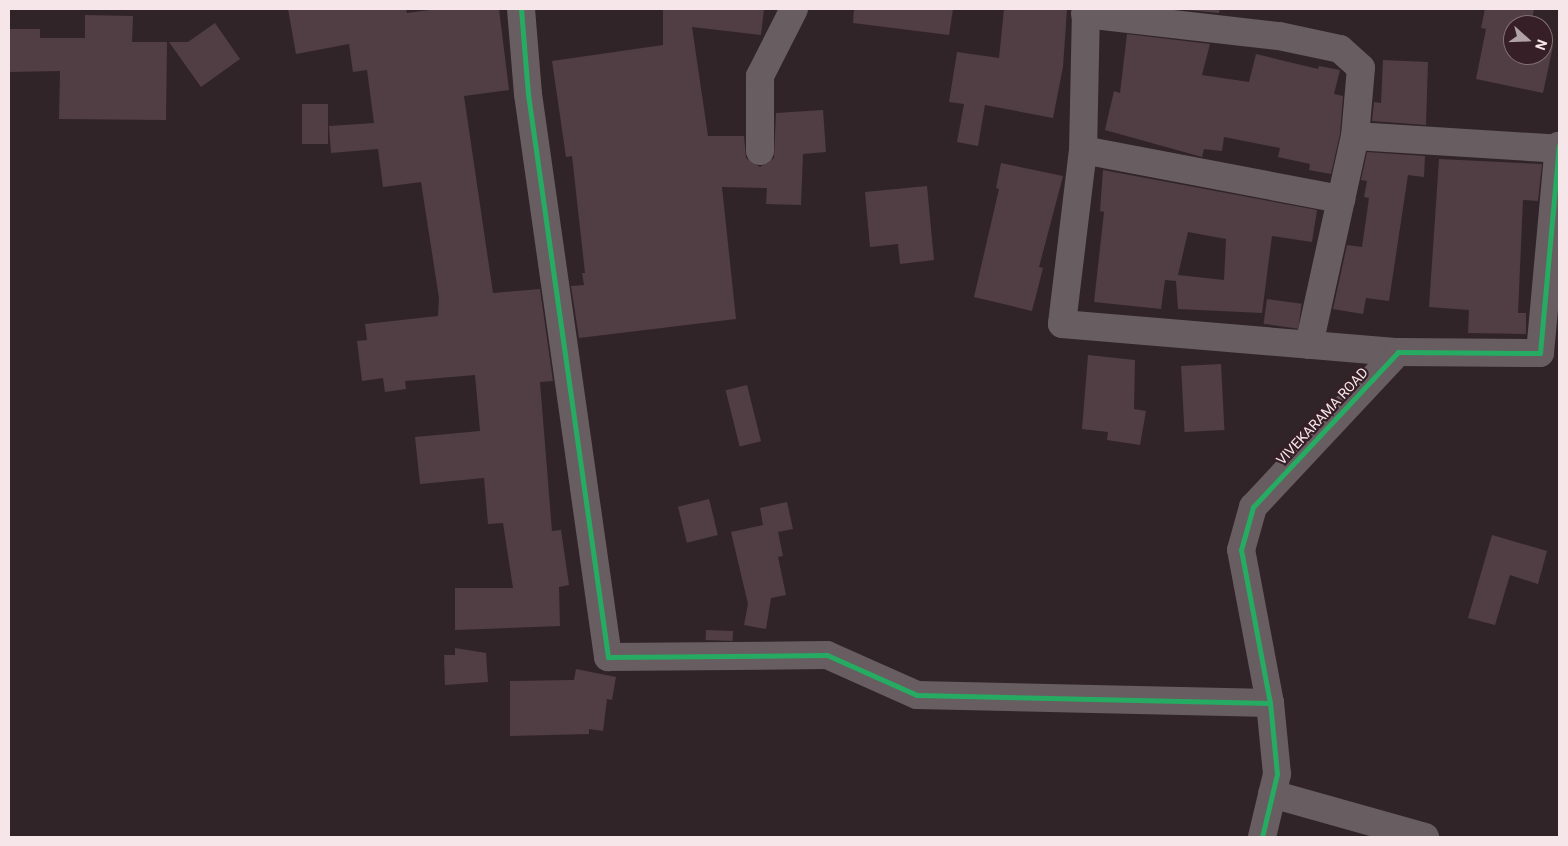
<!DOCTYPE html>
<style>
body{margin:0}
#map{position:relative;width:1568px;height:846px;overflow:hidden;background:#312428;font-family:Roboto,sans-serif}
div>[style]{position:absolute}
.building>*{inset:0;background:#503e44;transform-origin:0 0}
.street>*{height:28px;margin:-14px;padding:0 14px;transform-origin:14px;border-radius:14px;background:#685d60}
.cycleway>*{height:5px;margin:-2.5px;padding:0 2.5px;transform-origin:2.5px;border-radius:2.5px;background:#26ab63}
span{translate:-50% -50%;white-space:nowrap;text-align:center;line-height:1.15;-webkit-text-stroke:4.5px #361f26;paint-order:stroke}
.street-label{font-size:14px;color:#f6e6ea}
.frame{position:absolute;inset:0;border:10px solid #f6e6ea;pointer-events:none}
.north{position:absolute;left:1503px;top:15px;width:50px;height:50px;box-sizing:border-box;background:#361f26;border:1px solid #836f74;border-radius:50%;rotate:110deg;font-size:14px;font-weight:700;line-height:20px;text-align:center;color:#f6e6ea}
.north::after{content:'';display:block;margin:auto;width:18px;height:22px;background:#b1a2a6;clip-path:polygon(50% 0,100% 100%,50% 72%,0 100%)}
</style>
<div id="map">
<div class="building">
<div style="clip-path:polygon(288px 9px,406px 9px,407px 13px,437px 9px,499px 9px,509px 90px,464px 96px,493px 293px,540px 289px,553px 381px,540px 382px,552px 531px,561px 530px,569px 585px,559px 587px,560px 626px,455px 630px,455px 588px,513px 588px,503px 523px,488px 524px,484px 478px,420px 484px,415px 437px,480px 431px,475px 375px,405px 381px,406px 389px,385px 392px,383px 378px,362px 381px,357px 341px,367px 340px,365px 324px,438px 316px,439px 298px,421px 182px,383px 187px,378px 149px,331px 153px,329px 126px,374px 123px,367px 70px,353px 72px,349px 44px,296px 54px)"></div>
<div style="clip-path:polygon(663px 9px,764px 9px,761px 35px,692px 27px,708px 136px,744px 136px,746px 158px,760px 167px,774px 158px,776px 113px,823px 110px,826px 152px,803px 154px,801px 205px,766px 204px,767px 188px,722px 187px,736px 319px,579px 338px,571px 286px,584px 285px,582px 273px,585px 273px,572px 156px,566px 157px,552px 61px,663px 45px)"></div>
<div style="clip-path:polygon(854px 9px,953px 9px,949px 35px,853px 23px)"></div>
<div style="clip-path:polygon(1004px 9px,1067px 9px,1063px 67px,1053px 118px,985px 105px,978px 146px,957px 142px,964px 104px,949px 102px,957px 52px,999px 58px)"></div>
<div style="clip-path:polygon(1177px 9px,1220px 9px,1219px 13px)"></div>
<div style="clip-path:polygon(1485px 9px,1534px 9px,1531px 25px,1513px 25px,1513px 55px,1543px 55px,1543px 44px,1553px 46px,1543px 93px,1476px 79px,1486px 29px,1481px 28px)"></div>
<div style="clip-path:polygon(85px 15px,133px 16px,132px 42px,167px 42px,166px 120px,59px 119px,60px 71px,9px 72px,9px 29px,40px 29px,40px 38px,85px 38px)"></div>
<div style="clip-path:polygon(215px 23px,240px 59px,201px 87px,169px 42px,188px 42px)"></div>
<div style="clip-path:polygon(1127px 34px,1210px 44px,1202px 75px,1249px 82px,1256px 54px,1318px 69px,1319px 66px,1340px 70px,1334px 94px,1343px 96px,1340px 134px,1331px 174px,1309px 170px,1310px 164px,1278px 157px,1280px 148px,1224px 137px,1222px 151px,1204px 149px,1202px 157px,1105px 130px,1114px 91px,1120px 93px)"></div>
<div style="clip-path:polygon(1383px 60px,1428px 62px,1426px 125px,1372px 121px,1374px 102px,1381px 103px)"></div>
<div style="left:302px;top:104px;width:26px;height:40px"></div>
<div style="clip-path:polygon(1367px 152px,1425px 156px,1424px 177px,1408px 175px,1389px 301px,1366px 298px,1363px 314px,1333px 309px,1347px 245px,1362px 247px,1369px 198px,1364px 197px,1367px 181px,1361px 180px)"></div>
<div style="clip-path:polygon(1439px 159px,1542px 164px,1538px 201px,1523px 200px,1518px 313px,1526px 313px,1526px 334px,1468px 333px,1469px 310px,1429px 307px)"></div>
<div style="clip-path:polygon(1001px 163px,1063px 176px,1039px 267px,1043px 268px,1032px 311px,974px 297px,999px 189px,996px 188px)"></div>
<div style="clip-path:polygon(evenodd,1103px 170px,1317px 210px,1312px 242px,1272px 236px,1262px 313px,1178px 309px,1176px 281px,1165px 280px,1161px 309px,1094px 302px,1104px 212px,1100px 211px,1103px 170px,1188px 232px,1226px 239px,1224px 280px,1178px 275px,1188px 232px)"></div>
<div style="clip-path:polygon(927px 186px,934px 260px,900px 264px,898px 244px,870px 247px,865px 192px)"></div>
<div style="left:1267px;top:299px;width:35px;height:25px;rotate:8deg"></div>
<div style="clip-path:polygon(1088px 355px,1135px 360px,1134px 409px,1146px 411px,1140px 445px,1107px 440px,1108px 432px,1082px 429px)"></div>
<div style="left:1221px;top:364px;width:66px;height:40px;rotate:87deg"></div>
<div style="left:747px;top:385px;width:58px;height:22px;rotate:76deg"></div>
<div style="left:709px;top:499px;width:37px;height:32px;rotate:76deg"></div>
<div style="clip-path:polygon(787px 502px,793px 529px,778px 532px,783px 556px,778px 557px,786px 595px,771px 598px,766px 629px,744px 625px,748px 604px,731px 532px,763px 525px,760px 508px)"></div>
<div style="clip-path:polygon(1492px 535px,1547px 551px,1538px 584px,1510px 575px,1495px 625px,1468px 618px)"></div>
<div style="left:706px;top:630px;width:27px;height:10px;rotate:2deg"></div>
<div style="clip-path:polygon(455px 648px,486px 653px,488px 682px,445px 685px,444px 655px,455px 655px)"></div>
<div style="clip-path:polygon(576px 669px,616px 677px,612px 700px,607px 699px,603px 731px,589px 729px,589px 734px,510px 736px,510px 681px,574px 680px)"></div>
</div>
<div class="street">
<div style="left:521px;top:9px;width:85px;rotate:85.3deg"></div>
<div style="left:528px;top:94px;width:569px;rotate:81.91deg"></div>
<div style="left:608px;top:657px;width:219px;rotate:-0.5deg"></div>
<div style="left:827px;top:655px;width:98px;rotate:24deg"></div>
<div style="left:917px;top:695px;width:353px;rotate:1.3deg"></div>
<div style="left:1086px;top:9px;width:141px;rotate:91.2deg"></div>
<div style="left:1083px;top:150px;width:175px;rotate:96.9deg"></div>
<div style="left:1062px;top:324px;width:337px;rotate:4.8deg"></div>
<div style="left:1085px;top:14px;width:195px;rotate:6.5deg"></div>
<div style="left:1279px;top:36px;width:62px;rotate:12deg"></div>
<div style="left:1340px;top:49px;width:28px;rotate:42deg"></div>
<div style="left:1361px;top:68px;width:68px;rotate:95deg"></div>
<div style="left:1355px;top:136px;width:204px;rotate:3.6deg"></div>
<div style="left:1083px;top:150px;width:263px;rotate:10.8deg"></div>
<div style="left:760px;top:151px;width:75px;rotate:-90deg"></div>
<div style="left:760px;top:76px;width:75px;rotate:-63.1deg"></div>
<div style="left:1309px;top:345px;width:214px;rotate:-77.6deg"></div>
<div style="left:1272px;top:794px;width:159px;rotate:15.7deg"></div>
<div style="left:1262px;top:837px;width:65px;rotate:-76.6deg"></div>
<div style="left:1277px;top:774px;width:71px;rotate:-95.6deg"></div>
<div style="left:1270px;top:703px;width:156px;rotate:-100.7deg"></div>
<div style="left:1241px;top:550px;width:45px;rotate:-74.4deg"></div>
<div style="left:1253px;top:507px;width:212px;rotate:-46.9deg"></div>
<div style="left:1398px;top:352px;width:142px;rotate:0.4deg"></div>
<div style="left:1540px;top:353px;width:208px;rotate:-84.8deg"></div>
</div>
<div class="cycleway">
<div style="left:521px;top:9px;width:85px;rotate:85.3deg"></div>
<div style="left:528px;top:94px;width:569px;rotate:81.91deg"></div>
<div style="left:608px;top:657px;width:219px;rotate:-0.5deg"></div>
<div style="left:827px;top:655px;width:98px;rotate:24deg"></div>
<div style="left:917px;top:695px;width:353px;rotate:1.3deg"></div>
<div style="left:1262px;top:837px;width:65px;rotate:-76.6deg"></div>
<div style="left:1277px;top:774px;width:71px;rotate:-95.6deg"></div>
<div style="left:1270px;top:703px;width:156px;rotate:-100.7deg"></div>
<div style="left:1241px;top:550px;width:45px;rotate:-74.4deg"></div>
<div style="left:1253px;top:507px;width:212px;rotate:-46.9deg"></div>
<div style="left:1398px;top:352px;width:142px;rotate:0.4deg"></div>
<div style="left:1540px;top:353px;width:208px;rotate:-84.8deg"></div>
</div>
<div class="street-label">
<span style="left:1322px;top:416px;rotate:-47deg">VIVEKARAMA ROAD</span>
</div>
<div class="frame"></div>
<div class="north">N</div>
</div>
